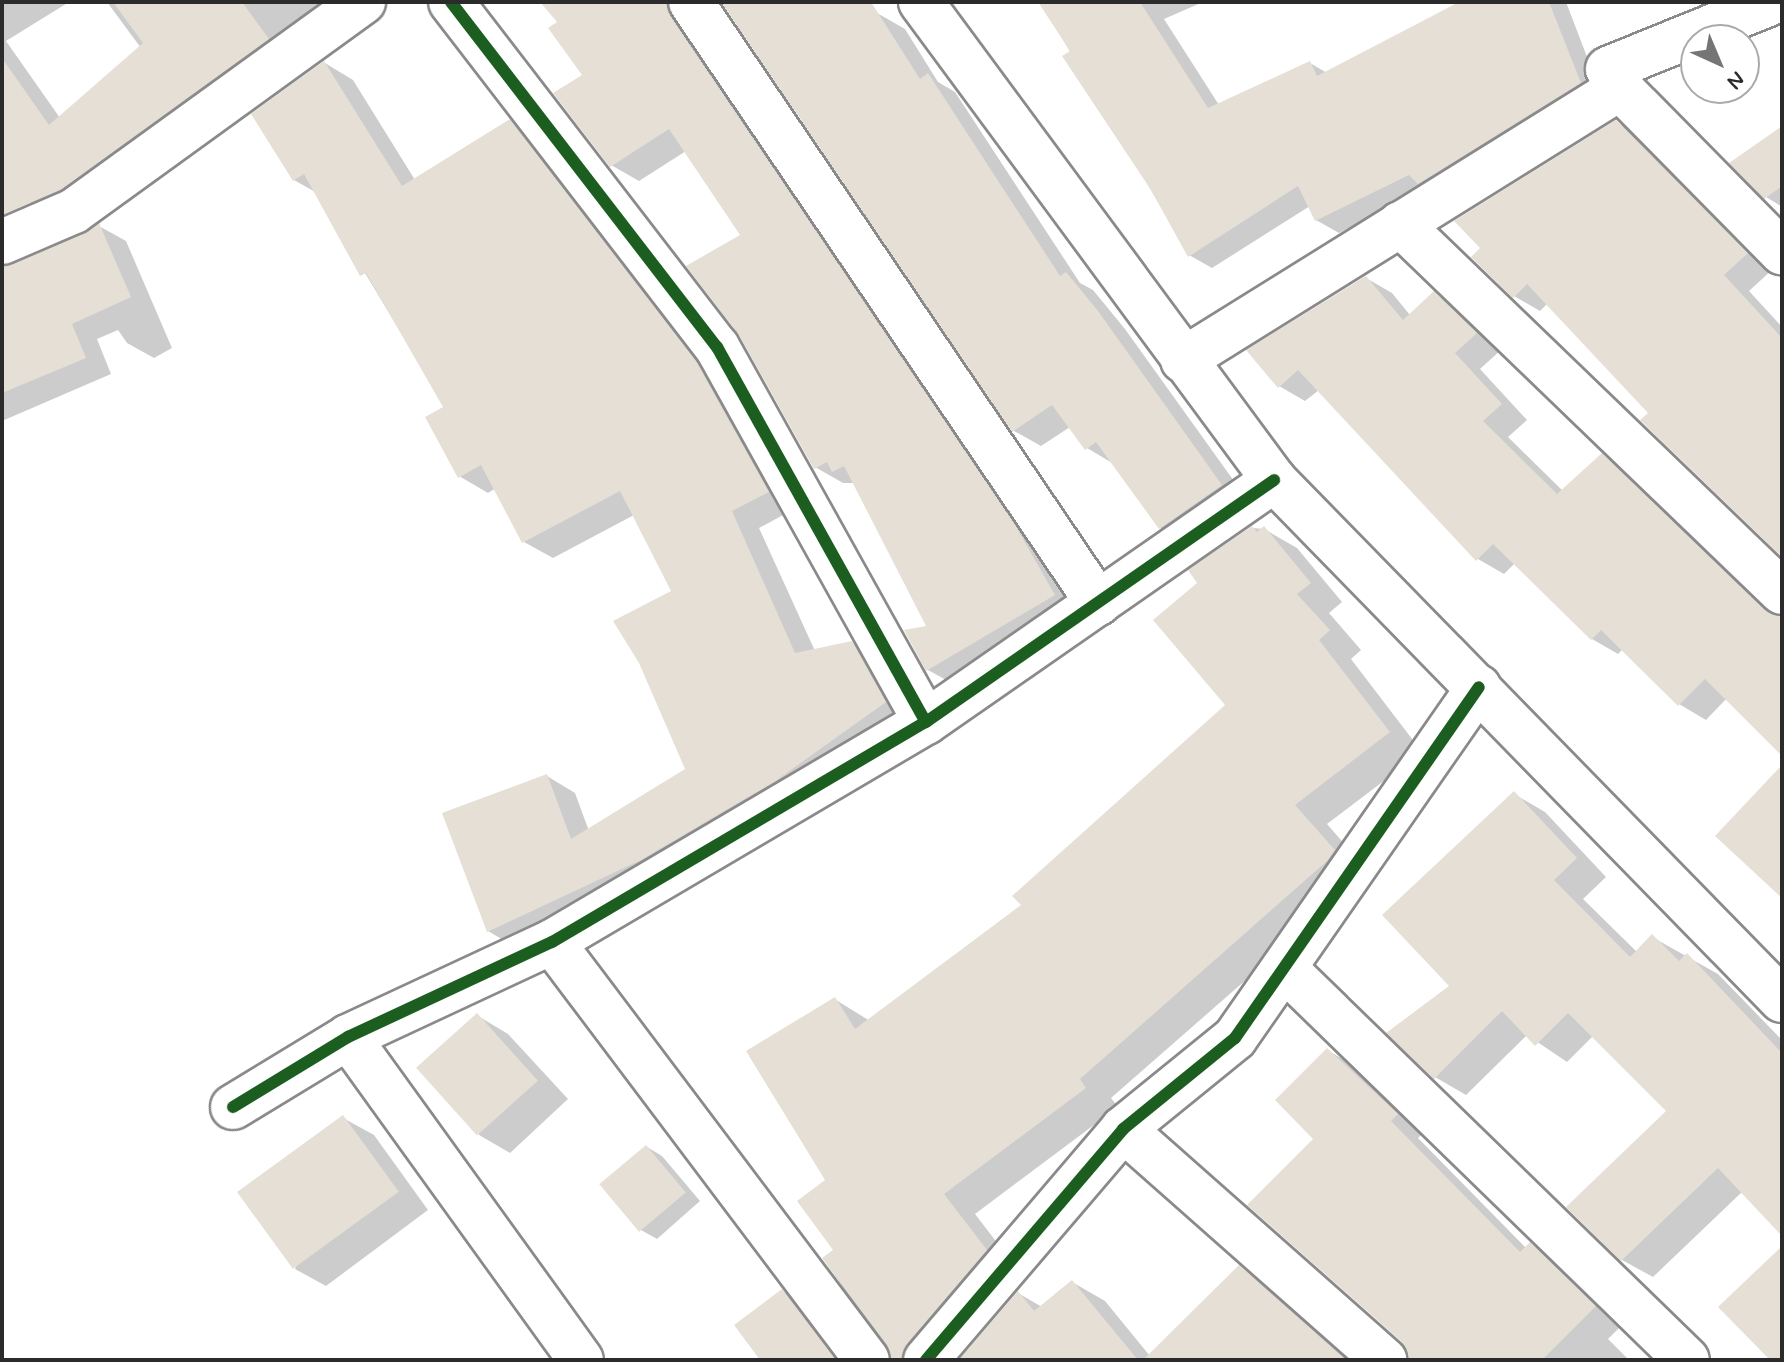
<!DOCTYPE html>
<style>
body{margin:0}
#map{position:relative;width:1784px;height:1362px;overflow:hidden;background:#fff;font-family:Mynerve,sans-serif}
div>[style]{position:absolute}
.shadow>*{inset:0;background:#0003}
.building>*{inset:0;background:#e6dfd6;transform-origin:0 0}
.roads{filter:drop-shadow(2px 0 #8a8a8a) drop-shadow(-2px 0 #8a8a8a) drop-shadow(0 2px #8a8a8a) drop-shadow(0 -2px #8a8a8a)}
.minor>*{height:44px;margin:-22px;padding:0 22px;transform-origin:22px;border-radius:22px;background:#fff}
.secondary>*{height:44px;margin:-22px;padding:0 22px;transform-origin:22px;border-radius:22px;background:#fff}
.cycleway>*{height:12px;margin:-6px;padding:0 6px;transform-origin:6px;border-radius:6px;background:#1b5e20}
span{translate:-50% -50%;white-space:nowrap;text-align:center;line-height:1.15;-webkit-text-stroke:6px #fff;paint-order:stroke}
.frame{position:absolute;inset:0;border:4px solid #2b2b2b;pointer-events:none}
.north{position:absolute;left:1680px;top:24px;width:80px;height:80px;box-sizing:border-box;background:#fff;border:2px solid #aaa;border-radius:50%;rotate:136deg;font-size:22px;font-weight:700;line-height:32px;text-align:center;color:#2b2b2b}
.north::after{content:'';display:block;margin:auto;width:28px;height:36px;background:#757575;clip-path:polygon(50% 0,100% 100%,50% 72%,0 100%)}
</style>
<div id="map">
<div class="shadow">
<div style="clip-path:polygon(2px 2px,69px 2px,6px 41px,60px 118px,141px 48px,107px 2px,358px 2px,59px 219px,29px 202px,2px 164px)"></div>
<div style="clip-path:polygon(543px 2px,700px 2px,1081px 611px,955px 685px,928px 670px,929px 627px,855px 483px,843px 483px,815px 467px,743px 236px,686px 151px,639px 181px,611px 165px,584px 75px,560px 23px)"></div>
<div style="clip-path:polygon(724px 2px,794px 2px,877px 13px,905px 29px,938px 82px,955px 92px,1080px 283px,1093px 290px,1125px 329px,1249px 502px,1188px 544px,1160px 528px,1114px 464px,1087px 448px,1070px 427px,1041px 446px,1014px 431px)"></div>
<div style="clip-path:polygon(1041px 2px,1203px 2px,1164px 19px,1219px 105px,1310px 63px,1327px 73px,1464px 2px,1566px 2px,1602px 96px,1339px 233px,1316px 220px,1310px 206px,1212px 268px,1189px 255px)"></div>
<div style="clip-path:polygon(325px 63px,353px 80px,415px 180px,510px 122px,539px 138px,724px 379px,796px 508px,759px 528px,815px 651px,852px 643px,881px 660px,914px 719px,517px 948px,488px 931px,547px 776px,575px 793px,589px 831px,688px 769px,673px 592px,634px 515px,553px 558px,524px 542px,496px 488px,488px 493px,459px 476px,446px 408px,317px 193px,294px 180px)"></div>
<div style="clip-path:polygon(1616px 122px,1643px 137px,1773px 269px,1749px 291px,1782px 327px,1782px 555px,1548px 303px,1540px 311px,1514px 296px)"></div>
<div style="clip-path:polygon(1782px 128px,1782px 205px,1781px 206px,1766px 197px)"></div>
<div style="clip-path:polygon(99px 226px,126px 241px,172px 348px,154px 358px,127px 343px,118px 330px,97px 339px,111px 374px,2px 421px,2px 270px)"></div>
<div style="clip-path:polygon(1366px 278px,1392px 293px,1410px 315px,1434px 294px,1460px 309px,1502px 349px,1480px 369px,1527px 420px,1508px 437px,1563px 491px,1602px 456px,1629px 471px,1782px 617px,1782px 753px,1727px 698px,1706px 720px,1679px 704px,1623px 649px,1618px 654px,1592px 639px,1515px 563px,1504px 574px,1478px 559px,1319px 390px,1305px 401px,1279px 386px)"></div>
<div style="clip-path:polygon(1252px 528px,1264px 529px,1297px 548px,1342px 602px,1329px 613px,1361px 650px,1351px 659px,1422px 752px,1327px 824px,1367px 870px,1360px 880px,1111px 1098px,1118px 1107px,975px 1214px,1018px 1270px,942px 1360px,892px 1360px,824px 1259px,836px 1250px,827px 1180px,836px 1000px,870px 1021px,1023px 905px,1227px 705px,1200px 583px)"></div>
<div style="clip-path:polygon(1514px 794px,1545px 812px,1606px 877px,1583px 899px,1637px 952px,1652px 937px,1718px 974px,1782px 1040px,1782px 1233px,1743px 1191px,1653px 1277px,1622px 1260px,1668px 1111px,1593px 1036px,1567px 1062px,1527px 1035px,1466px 1095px,1435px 1077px,1452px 986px)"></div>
<div style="clip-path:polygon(478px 1016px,508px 1034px,568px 1099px,510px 1153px,479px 1135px)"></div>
<div style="clip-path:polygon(1327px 1050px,1356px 1067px,1425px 1131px,1418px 1138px,1526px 1248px,1530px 1244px,1558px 1261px,1623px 1324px,1608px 1339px,1629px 1360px,1423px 1360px,1316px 1139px)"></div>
<div style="clip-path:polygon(343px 1118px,374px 1135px,428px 1210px,326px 1286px,295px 1269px)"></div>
<div style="clip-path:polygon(647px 1147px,662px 1156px,700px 1201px,657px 1239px,641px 1230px)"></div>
<div style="clip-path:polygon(1240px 1268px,1272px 1287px,1358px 1360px,959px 1360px,1018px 1293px,1042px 1307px,1072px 1282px,1105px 1301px,1150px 1356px)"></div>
<div style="clip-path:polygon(782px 1291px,815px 1310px,855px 1360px,763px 1360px)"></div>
</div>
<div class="building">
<div style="clip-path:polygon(113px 2px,242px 2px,269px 39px,62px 189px,2px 215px,2px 58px,49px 125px,143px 43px)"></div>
<div style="clip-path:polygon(540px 2px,666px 2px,670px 16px,1015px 525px,1055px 595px,926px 671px,904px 630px,926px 626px,844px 466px,832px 472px,827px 462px,814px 469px,739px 335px,686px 266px,740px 235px,669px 129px,610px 167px,553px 93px,582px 75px,548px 28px,557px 22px)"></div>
<div style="clip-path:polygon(721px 2px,871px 2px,920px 79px,928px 73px,1060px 276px,1066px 272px,1098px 311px,1222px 485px,1159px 529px,1096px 442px,1085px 450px,1052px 405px,1012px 432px)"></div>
<div style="clip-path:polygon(1038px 2px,1140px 2px,1208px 108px,1310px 61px,1317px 76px,1459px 2px,1549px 2px,1581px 83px,1418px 184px,1409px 175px,1315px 221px,1298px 186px,1188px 257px,1151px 190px,1062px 56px,1070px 51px)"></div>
<div style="clip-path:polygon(324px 61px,402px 186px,510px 119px,696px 361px,769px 492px,732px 511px,795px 653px,852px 641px,886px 702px,774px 782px,641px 860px,487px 932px,442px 813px,547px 774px,571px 839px,685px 769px,639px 663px,613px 621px,671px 591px,620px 491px,522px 543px,481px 465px,458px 478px,425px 417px,443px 407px,366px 273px,360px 276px,304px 174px,293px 181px,251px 114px)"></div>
<div style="clip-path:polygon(1616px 120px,1748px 253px,1724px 275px,1782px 338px,1782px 557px,1640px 420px,1648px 413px,1527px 284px,1513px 298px,1471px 257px,1480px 248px,1454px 221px)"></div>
<div style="clip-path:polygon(1782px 126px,1782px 186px,1764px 199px,1729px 163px)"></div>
<div style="clip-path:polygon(99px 223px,131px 297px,72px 324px,86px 358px,2px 393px,2px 266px)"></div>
<div style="clip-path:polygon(1366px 276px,1403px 320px,1434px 291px,1477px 333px,1455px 353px,1502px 404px,1483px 421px,1557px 494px,1602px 453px,1765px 610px,1782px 616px,1782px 756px,1705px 679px,1678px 706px,1601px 630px,1591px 640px,1493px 544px,1476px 561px,1298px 370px,1278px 388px,1246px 350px)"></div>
<div style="clip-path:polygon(1252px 526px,1257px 532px,1264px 526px,1311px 583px,1297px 594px,1330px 630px,1319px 640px,1390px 732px,1295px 805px,1335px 850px,1327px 861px,1080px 1079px,1086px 1088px,944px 1194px,987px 1250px,907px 1344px,902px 1360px,891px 1360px,887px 1345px,822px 1258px,833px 1250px,797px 1201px,825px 1180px,746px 1051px,835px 997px,855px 1029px,1021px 905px,1012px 896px,1225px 705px,1153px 620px,1197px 583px,1188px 570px)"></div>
<div style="clip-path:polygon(1782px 765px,1782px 898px,1715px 836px)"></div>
<div style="clip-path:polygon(1514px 791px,1577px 858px,1554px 880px,1630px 957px,1652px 934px,1679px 961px,1687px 953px,1782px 1053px,1782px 1236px,1718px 1168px,1621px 1261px,1566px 1207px,1666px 1111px,1568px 1013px,1535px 1046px,1502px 1011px,1434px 1079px,1386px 1033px,1449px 986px,1382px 915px)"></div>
<div style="left:477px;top:1013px;width:91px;height:82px;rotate:48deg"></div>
<div style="clip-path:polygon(1327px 1048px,1398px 1114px,1391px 1121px,1520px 1252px,1530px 1242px,1596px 1306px,1542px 1360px,1408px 1360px,1401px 1341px,1247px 1205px,1313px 1139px,1275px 1100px)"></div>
<div style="left:343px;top:1115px;width:95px;height:131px;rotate:54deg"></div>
<div style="left:646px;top:1145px;width:62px;height:61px;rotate:50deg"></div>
<div style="clip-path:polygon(1782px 1246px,1782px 1360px,1770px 1360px,1718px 1307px)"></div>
<div style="clip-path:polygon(1239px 1265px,1346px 1360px,1143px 1360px)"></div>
<div style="clip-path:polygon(1072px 1280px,1138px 1360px,959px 1360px,1018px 1291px,1034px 1311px)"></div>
<div style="clip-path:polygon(782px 1289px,836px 1360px,760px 1360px,734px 1325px)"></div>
</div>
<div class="roads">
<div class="minor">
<div style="left:451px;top:2px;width:436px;rotate:52.4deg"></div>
<div style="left:717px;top:347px;width:429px;rotate:60.9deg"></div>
<div style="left:926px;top:722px;width:424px;rotate:-34.8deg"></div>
<div style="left:691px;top:2px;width:726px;rotate:55.89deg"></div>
<div style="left:1620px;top:88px;width:231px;rotate:45.4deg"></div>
<div style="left:1400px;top:224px;width:530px;rotate:43.93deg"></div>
<div style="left:2px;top:242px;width:78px;rotate:-23.3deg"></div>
<div style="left:74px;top:211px;width:357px;rotate:-35.9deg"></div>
<div style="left:1183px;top:360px;width:515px;rotate:-31.9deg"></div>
<div style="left:1620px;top:88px;width:22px;rotate:-122deg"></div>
<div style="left:1608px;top:69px;width:178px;rotate:-22.1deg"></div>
<div style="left:552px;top:942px;width:523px;rotate:53deg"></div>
<div style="left:1284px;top:968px;width:562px;rotate:44.21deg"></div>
<div style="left:348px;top:1037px;width:398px;rotate:54.2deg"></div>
<div style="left:233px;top:1107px;width:135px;rotate:-31.3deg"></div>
<div style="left:348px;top:1037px;width:225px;rotate:-25deg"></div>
<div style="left:552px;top:942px;width:434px;rotate:-30.5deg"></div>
<div style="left:1123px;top:1129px;width:349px;rotate:41.5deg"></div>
<div style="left:926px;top:1360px;width:304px;rotate:-49.5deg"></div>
<div style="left:1123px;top:1129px;width:144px;rotate:-39.1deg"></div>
<div style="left:1235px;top:1038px;width:427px;rotate:-55.2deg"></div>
</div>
<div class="secondary">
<div style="left:921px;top:2px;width:594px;rotate:53.55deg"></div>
<div style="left:1274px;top:480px;width:727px;rotate:45.67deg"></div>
</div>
</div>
<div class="cycleway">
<div style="left:451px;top:2px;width:436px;rotate:52.4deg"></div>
<div style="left:717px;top:347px;width:429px;rotate:60.9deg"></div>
<div style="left:926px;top:722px;width:424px;rotate:-34.8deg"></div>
<div style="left:233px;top:1107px;width:135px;rotate:-31.3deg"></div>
<div style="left:348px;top:1037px;width:225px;rotate:-25deg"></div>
<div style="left:552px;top:942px;width:434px;rotate:-30.5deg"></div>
<div style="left:926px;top:1360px;width:304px;rotate:-49.5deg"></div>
<div style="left:1123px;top:1129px;width:144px;rotate:-39.1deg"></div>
<div style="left:1235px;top:1038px;width:427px;rotate:-55.2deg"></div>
</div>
<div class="frame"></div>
<div class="north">N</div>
</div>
